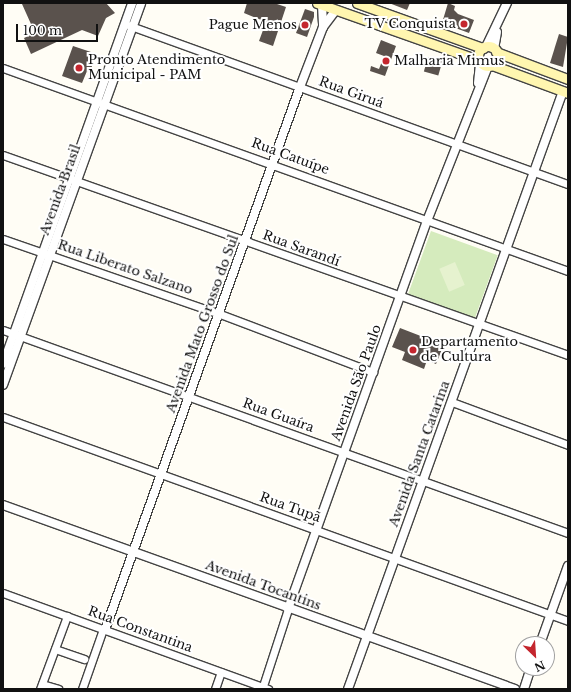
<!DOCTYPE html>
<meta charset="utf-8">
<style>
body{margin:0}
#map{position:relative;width:571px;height:692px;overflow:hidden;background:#fffdf5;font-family:"Libre Baskerville",serif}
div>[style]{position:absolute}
.green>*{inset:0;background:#d5ebbd;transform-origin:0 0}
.pitch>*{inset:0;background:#e6f2cf;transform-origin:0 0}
.building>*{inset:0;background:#5a524d;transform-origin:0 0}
.roads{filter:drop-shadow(1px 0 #444) drop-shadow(-1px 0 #444) drop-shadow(0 1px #444) drop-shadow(0 -1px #444)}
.minor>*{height:7px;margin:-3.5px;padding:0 3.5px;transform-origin:3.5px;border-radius:3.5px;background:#fff}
.tertiary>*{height:8px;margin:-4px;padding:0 4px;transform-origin:4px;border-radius:4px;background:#fff}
.secondary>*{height:9px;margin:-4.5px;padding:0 4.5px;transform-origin:4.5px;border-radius:4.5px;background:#fff6b0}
.secondary>.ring{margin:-4.5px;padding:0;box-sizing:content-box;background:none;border:9px solid #fff6b0;border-radius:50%}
.dots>*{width:11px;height:11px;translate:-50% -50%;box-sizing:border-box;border:2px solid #fff;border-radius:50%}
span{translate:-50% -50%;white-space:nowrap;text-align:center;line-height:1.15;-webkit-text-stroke:4px #fff;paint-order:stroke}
.poi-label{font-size:13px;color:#111}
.right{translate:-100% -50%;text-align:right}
.left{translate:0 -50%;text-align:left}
.street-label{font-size:13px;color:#111}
.frame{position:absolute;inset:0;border:4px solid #111;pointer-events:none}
.north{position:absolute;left:515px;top:636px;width:40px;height:40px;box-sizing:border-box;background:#fff;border:1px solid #a0a0a0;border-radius:50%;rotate:155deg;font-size:11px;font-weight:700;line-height:16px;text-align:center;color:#111}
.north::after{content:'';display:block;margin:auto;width:14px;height:18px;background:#c4262e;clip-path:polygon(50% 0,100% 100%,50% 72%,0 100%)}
.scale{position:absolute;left:16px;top:24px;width:82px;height:18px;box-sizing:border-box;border:2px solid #111;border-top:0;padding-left:5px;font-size:12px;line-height:14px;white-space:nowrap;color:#111;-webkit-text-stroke:3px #fff;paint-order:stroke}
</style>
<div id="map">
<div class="green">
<div style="left:431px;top:231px;width:71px;height:68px;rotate:20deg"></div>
</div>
<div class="pitch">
<div style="left:455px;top:262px;width:25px;height:17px;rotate:67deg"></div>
</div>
<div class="building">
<div style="clip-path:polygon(24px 3px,106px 3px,115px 13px,106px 18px,98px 36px,82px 30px,31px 54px,24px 38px,35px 33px,22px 4px)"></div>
<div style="clip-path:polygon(247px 3px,274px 3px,286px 7px,273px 46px,259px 41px,266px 22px,244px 13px)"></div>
<div style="clip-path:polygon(389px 3px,410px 3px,407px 10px)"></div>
<div style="clip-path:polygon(448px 3px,455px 6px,454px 10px,458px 14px,474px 20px,469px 33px,442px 23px)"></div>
<div style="clip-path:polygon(305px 9px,314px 12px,314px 17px,307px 37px,296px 33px)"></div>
<div style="clip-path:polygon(559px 34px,568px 37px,563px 67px,550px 63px)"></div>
<div style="clip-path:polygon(381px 40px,396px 46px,385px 76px,370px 71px,371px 66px,379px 69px,384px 56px,376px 53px)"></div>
<div style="clip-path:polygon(73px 46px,94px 53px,91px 72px,87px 71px,82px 83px,62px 76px)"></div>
<div style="left:428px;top:57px;width:15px;height:15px;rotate:16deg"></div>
<div style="clip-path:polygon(400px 328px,444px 345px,436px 364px,427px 360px,424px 369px,402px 360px,405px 352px,392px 347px)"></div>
</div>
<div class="roads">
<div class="minor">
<div style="left:128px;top:25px;width:468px;rotate:19.9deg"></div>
<div style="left:3px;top:68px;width:600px;rotate:19.76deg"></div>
<div style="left:3px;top:155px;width:599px;rotate:19.49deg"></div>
<div style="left:3px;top:239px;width:230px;rotate:19.1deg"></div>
<div style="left:220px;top:314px;width:164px;rotate:20.8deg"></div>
<div style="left:3px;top:330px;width:600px;rotate:19.76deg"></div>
<div style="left:452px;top:402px;width:124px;rotate:20.3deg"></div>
<div style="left:3px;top:417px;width:601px;rotate:19.85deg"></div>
<div style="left:3px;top:593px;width:282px;rotate:19.9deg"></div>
<div style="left:55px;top:649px;width:31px;rotate:19deg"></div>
<div style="left:42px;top:684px;width:17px;rotate:17deg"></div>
<div style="left:40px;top:689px;width:78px;rotate:-69.7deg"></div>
<div style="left:82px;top:689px;width:64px;rotate:-70.7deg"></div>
<div style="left:215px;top:689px;width:18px;rotate:-71deg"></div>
<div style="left:262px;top:689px;width:84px;rotate:-72deg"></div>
</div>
<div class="tertiary">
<div style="left:322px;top:5px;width:22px;rotate:87deg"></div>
<div style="left:486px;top:47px;width:49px;rotate:-64.5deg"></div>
<div style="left:494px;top:49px;width:17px;rotate:-80deg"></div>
<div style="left:478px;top:83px;width:20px;rotate:-84deg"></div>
<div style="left:3px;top:364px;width:383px;rotate:-70.3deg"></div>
<div style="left:3px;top:385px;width:406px;rotate:-70.1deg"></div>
<div style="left:3px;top:505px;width:544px;rotate:19.77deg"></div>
<div style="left:288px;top:609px;width:412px;rotate:-70.3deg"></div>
<div style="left:427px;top:221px;width:167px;rotate:-68.5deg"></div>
<div style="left:105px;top:630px;width:577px;rotate:-70.25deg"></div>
<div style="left:300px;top:87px;width:64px;rotate:-69deg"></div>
<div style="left:323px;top:27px;width:21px;rotate:-53deg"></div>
<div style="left:540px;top:644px;width:83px;rotate:-70.3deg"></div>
<div style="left:348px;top:689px;width:635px;rotate:-70.22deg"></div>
<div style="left:524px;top:689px;width:22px;rotate:-72deg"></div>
</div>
<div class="secondary">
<div style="left:317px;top:3px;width:171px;rotate:19.5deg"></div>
<div style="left:357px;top:3px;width:134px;rotate:19.7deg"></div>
<div class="ring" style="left:478px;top:46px;width:11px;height:11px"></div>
<div style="left:496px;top:52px;width:77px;rotate:20.6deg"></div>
<div style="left:492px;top:65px;width:81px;rotate:20.2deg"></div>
</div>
</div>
<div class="dots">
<div style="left:464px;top:24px;background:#c4262e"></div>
<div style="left:305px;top:25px;background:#c4262e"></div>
<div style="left:386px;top:61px;background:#c4262e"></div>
<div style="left:79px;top:68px;background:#c4262e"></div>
<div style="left:413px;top:350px;background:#c4262e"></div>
</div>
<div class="poi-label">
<span class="right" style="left:456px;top:24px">TV Conquista</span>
<span class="right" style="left:297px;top:25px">Pague Menos</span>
<span class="left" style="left:88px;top:68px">Pronto Atendimento<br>Municipal - PAM</span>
<span class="left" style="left:394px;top:61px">Malharia Mimus</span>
<span class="left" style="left:421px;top:350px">Departamento<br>de Cultura</span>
</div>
<div class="street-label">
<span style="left:351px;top:93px;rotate:20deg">Rua Giruá</span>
<span style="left:290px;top:157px;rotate:20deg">Rua Catuípe</span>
<span style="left:61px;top:190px;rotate:-70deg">Avenida Brasil</span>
<span style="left:301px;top:249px;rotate:20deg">Rua Sarandí</span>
<span style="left:125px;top:268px;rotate:19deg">Rua Liberato Salzano</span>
<span style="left:203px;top:324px;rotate:-70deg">Avenida Mato Grosso do Sul</span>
<span style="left:357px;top:383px;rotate:-70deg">Avenida São Paulo</span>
<span style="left:278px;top:416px;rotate:20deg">Rua Guaíra</span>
<span style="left:420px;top:454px;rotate:-70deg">Avenida Santa Catarina</span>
<span style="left:290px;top:508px;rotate:20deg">Rua Tupã</span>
<span style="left:263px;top:586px;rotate:20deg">Avenida Tocantins</span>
<span style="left:140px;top:630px;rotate:20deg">Rua Constantina</span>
</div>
<div class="frame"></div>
<div class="north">N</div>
<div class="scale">100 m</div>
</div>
